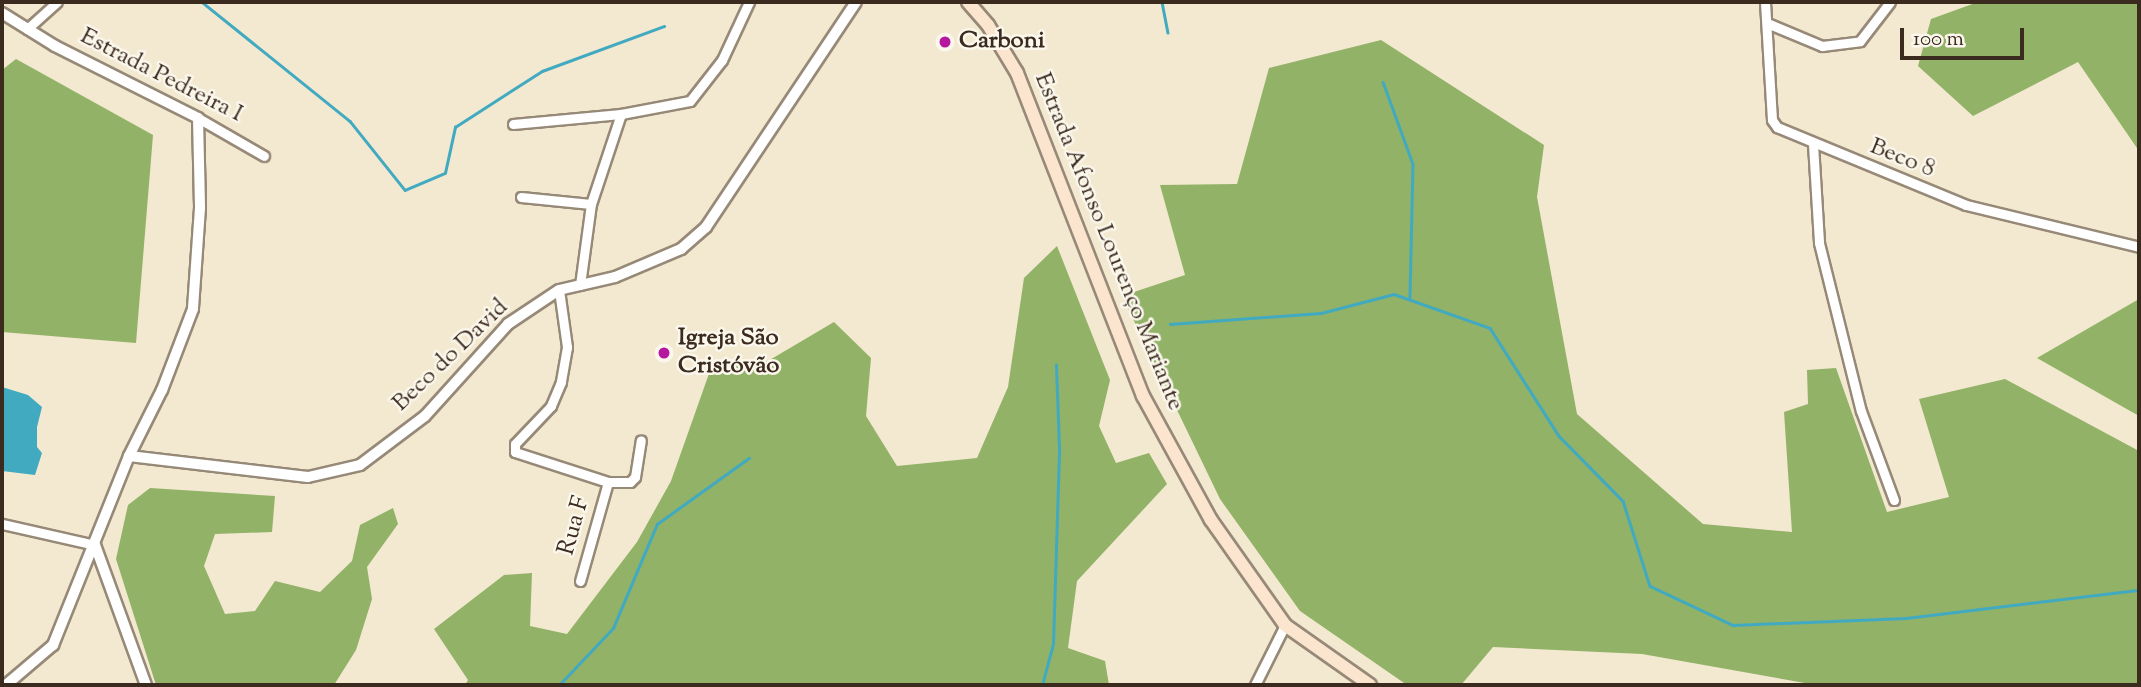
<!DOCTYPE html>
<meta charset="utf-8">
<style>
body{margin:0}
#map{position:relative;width:2141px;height:687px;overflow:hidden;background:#f3e8d0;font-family:"Sorts Mill Goudy",serif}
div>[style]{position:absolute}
.forest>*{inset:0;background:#91b267}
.water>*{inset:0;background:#41aac1}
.stream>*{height:2.5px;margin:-1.25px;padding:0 1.25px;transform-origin:1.25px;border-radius:1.25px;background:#41aac1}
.roads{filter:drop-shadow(2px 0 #978977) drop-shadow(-2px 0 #978977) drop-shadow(0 2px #978977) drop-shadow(0 -2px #978977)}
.minor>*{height:9px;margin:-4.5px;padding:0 4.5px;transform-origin:4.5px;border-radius:4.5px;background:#fff}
.tertiary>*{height:10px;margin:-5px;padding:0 5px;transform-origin:5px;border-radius:5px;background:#fff}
.secondary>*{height:12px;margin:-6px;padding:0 6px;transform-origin:6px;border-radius:6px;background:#fce5cf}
.dots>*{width:19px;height:19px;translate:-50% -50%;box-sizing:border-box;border:4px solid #fbf7ec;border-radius:50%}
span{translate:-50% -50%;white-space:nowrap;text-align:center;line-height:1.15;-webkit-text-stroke:5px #fbf7ec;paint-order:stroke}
.poi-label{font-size:24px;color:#3b2a1e;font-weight:700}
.left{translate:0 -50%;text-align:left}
.street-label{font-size:24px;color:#3b2a1e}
.frame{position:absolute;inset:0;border:4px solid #3b2a1e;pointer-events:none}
.scale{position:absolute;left:1900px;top:28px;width:124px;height:32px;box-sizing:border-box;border:4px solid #3b2a1e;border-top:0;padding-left:9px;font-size:21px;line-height:24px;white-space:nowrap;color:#3b2a1e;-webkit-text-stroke:5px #fbf7ec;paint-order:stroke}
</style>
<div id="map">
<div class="forest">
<div style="clip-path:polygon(1978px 2px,2139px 2px,2139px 151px,2078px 62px,1973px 116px,1918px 66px,1931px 19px)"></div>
<div style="clip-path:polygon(1381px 40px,1544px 145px,1537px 197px,1577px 414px,1703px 524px,1792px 532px,1784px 412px,1808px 404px,1807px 370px,1836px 368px,1887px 512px,1949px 497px,1919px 399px,2005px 379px,2139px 451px,2139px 685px,1816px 685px,1642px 654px,1493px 647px,1461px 685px,1407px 685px,1300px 611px,1220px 499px,1122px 296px,1185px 275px,1160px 185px,1237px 184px,1269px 68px)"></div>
<div style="clip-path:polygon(16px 59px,153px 135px,136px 343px,2px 332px,2px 70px)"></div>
<div style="clip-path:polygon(1057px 246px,1110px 380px,1099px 426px,1116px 463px,1149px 453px,1167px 484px,1077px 581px,1068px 648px,1105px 661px,1109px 685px,465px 685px,468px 680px,434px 629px,504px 575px,532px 573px,530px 626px,567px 634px,637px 542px,671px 481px,711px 368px,768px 361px,834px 322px,871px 358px,866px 416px,897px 466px,977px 458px,1008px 387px,1024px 278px)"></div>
<div style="clip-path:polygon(2139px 299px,2139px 416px,2037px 358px)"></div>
<div style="clip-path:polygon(150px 488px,275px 496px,272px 532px,215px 534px,204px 566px,225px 614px,255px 611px,275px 581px,320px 592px,352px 561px,360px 525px,393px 508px,398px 524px,367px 567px,372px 599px,356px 650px,334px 685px,156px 685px,116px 559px,128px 505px)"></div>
</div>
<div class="water">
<div style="clip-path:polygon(2px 387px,28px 395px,42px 407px,37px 427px,37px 447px,42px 453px,35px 475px,2px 471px)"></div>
</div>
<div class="stream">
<div style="left:202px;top:2px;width:190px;rotate:38.8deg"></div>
<div style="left:350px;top:121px;width:88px;rotate:51.4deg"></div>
<div style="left:405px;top:190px;width:43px;rotate:-23deg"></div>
<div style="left:445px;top:173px;width:47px;rotate:-77.7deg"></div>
<div style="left:455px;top:127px;width:103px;rotate:-32.8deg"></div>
<div style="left:542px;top:71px;width:130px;rotate:-20.2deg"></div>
<div style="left:1162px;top:2px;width:31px;rotate:79deg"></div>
<div style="left:27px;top:22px;width:30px;rotate:-41deg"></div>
<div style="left:1383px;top:82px;width:87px;rotate:69.9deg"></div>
<div style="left:1413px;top:164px;width:134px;rotate:91.3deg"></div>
<div style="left:1170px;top:324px;width:151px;rotate:-4.2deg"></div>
<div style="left:1321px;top:313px;width:75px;rotate:-14.6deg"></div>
<div style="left:1394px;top:294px;width:102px;rotate:19.5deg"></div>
<div style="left:1490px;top:328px;width:128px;rotate:57.4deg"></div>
<div style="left:1559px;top:436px;width:91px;rotate:45.4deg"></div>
<div style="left:1623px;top:501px;width:89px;rotate:72.4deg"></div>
<div style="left:1650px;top:586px;width:92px;rotate:25.2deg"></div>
<div style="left:1733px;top:625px;width:173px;rotate:-2.3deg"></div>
<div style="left:1906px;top:618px;width:235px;rotate:-6.9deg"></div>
<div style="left:559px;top:685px;width:79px;rotate:-46.5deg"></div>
<div style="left:613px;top:628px;width:113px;rotate:-67.1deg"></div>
<div style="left:657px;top:524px;width:113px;rotate:-35.7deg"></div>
<div style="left:1042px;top:685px;width:42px;rotate:-75deg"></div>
<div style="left:1053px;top:644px;width:196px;rotate:-88.2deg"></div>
<div style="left:1059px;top:448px;width:83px;rotate:-92.1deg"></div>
</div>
<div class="roads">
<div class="minor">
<div style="left:1765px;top:2px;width:118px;rotate:86.6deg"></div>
<div style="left:1772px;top:120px;width:9px;rotate:54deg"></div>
<div style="left:1777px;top:127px;width:204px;rotate:22.4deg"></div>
<div style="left:1966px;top:205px;width:178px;rotate:13.6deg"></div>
<div style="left:1767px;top:23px;width:60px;rotate:22.7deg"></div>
<div style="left:1822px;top:46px;width:38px;rotate:-7deg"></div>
<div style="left:1860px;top:41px;width:49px;rotate:-52.4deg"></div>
<div style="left:27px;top:29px;width:40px;rotate:-42deg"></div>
<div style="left:198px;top:118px;width:76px;rotate:29.9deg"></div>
<div style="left:513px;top:124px;width:108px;rotate:-5.3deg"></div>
<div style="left:621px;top:114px;width:70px;rotate:-10.7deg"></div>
<div style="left:690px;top:101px;width:52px;rotate:-52deg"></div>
<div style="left:722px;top:60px;width:64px;rotate:-65deg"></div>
<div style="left:1813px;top:144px;width:99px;rotate:86.5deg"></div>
<div style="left:1819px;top:243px;width:173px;rotate:76deg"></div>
<div style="left:1861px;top:411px;width:95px;rotate:69.7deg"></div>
<div style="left:521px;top:197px;width:70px;rotate:5.7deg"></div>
<div style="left:580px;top:285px;width:82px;rotate:-82.3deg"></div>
<div style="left:591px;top:204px;width:95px;rotate:-71.6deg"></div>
<div style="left:559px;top:290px;width:58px;rotate:82deg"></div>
<div style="left:567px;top:347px;width:36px;rotate:100deg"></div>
<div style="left:561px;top:382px;width:26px;rotate:113deg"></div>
<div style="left:551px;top:406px;width:52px;rotate:133.5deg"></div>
<div style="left:515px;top:444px;width:8px;rotate:90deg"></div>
<div style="left:515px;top:452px;width:98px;rotate:17.9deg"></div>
<div style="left:608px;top:482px;width:22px"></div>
<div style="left:630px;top:482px;width:7px;rotate:-45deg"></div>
<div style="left:635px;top:477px;width:37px;rotate:-81deg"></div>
<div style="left:2px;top:524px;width:95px;rotate:12.7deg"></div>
<div style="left:580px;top:581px;width:103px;rotate:-74.2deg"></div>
<div style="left:1255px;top:685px;width:67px;rotate:-63.4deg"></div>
</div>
<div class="tertiary">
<div style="left:2px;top:13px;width:62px;rotate:31.9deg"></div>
<div style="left:55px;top:46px;width:160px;rotate:26.7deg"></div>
<div style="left:198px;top:118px;width:90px;rotate:88.7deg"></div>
<div style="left:200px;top:208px;width:101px;rotate:94deg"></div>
<div style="left:193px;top:309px;width:87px;rotate:110.9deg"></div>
<div style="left:162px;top:390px;width:74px;rotate:116.6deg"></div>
<div style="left:129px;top:456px;width:204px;rotate:111.9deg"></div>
<div style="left:53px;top:645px;width:62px;rotate:139.6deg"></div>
<div style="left:129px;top:456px;width:180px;rotate:6.7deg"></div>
<div style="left:308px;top:477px;width:53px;rotate:-13deg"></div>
<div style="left:360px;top:465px;width:81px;rotate:-37deg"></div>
<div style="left:425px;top:416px;width:124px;rotate:-47.9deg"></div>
<div style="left:508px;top:324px;width:61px;rotate:-33.7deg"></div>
<div style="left:559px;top:290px;width:57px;rotate:-13.1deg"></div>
<div style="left:615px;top:277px;width:72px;rotate:-23deg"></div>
<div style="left:681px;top:249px;width:33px;rotate:-41deg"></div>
<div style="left:706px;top:227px;width:270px;rotate:-56.3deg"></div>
<div style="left:95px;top:545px;width:149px;rotate:70deg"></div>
</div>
<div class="secondary">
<div style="left:968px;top:2px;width:30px;rotate:49deg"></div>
<div style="left:988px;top:25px;width:56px;rotate:58.9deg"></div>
<div style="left:1017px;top:73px;width:347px;rotate:68.7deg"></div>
<div style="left:1143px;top:396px;width:141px;rotate:61.3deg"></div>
<div style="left:1211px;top:520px;width:128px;rotate:54.8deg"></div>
<div style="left:1285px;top:625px;width:104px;rotate:35.2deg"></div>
</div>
</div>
<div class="dots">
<div style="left:945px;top:42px;background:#b5179e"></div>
<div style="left:664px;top:353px;background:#b5179e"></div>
</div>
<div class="poi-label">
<span class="left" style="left:959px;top:42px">Carboni</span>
<span class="left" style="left:678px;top:353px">Igreja São<br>Cristóvão</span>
</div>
<div class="street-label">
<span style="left:161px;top:76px;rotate:27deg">Estrada Pedreira I</span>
<span style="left:1902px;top:159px;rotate:22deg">Beco 8</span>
<span style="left:1108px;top:242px;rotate:68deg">Estrada Afonso Lourenço Mariante</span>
<span style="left:451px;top:356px;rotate:-44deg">Beco do David</span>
<span style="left:575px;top:526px;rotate:-74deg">Rua F</span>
</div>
<div class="frame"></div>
<div class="scale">100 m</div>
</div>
